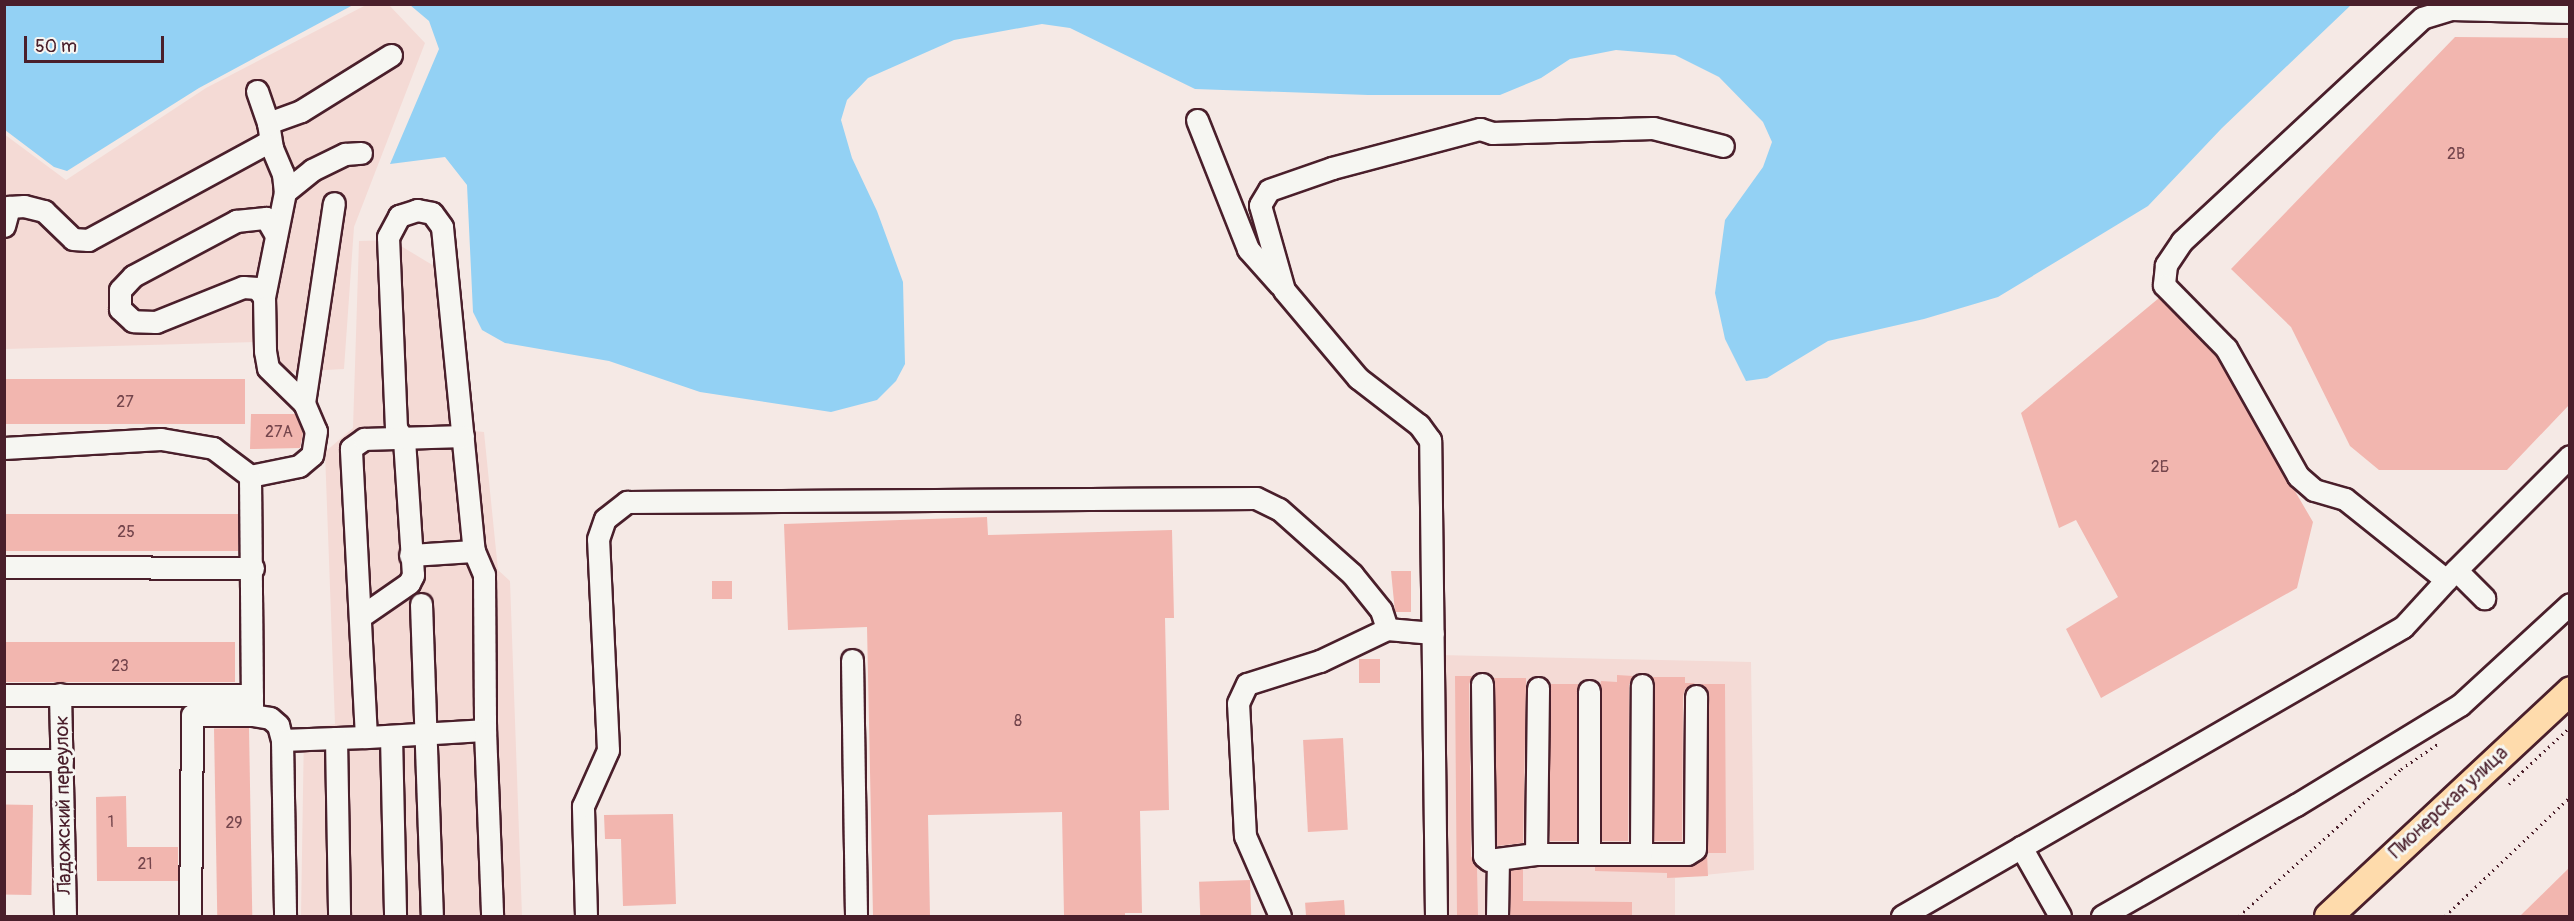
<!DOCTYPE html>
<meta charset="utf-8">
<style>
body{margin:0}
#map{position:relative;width:2574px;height:921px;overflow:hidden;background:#f5e9e5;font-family:Pangolin,sans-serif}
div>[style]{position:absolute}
.built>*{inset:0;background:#f4dad5}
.water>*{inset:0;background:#93d1f4}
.building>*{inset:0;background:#f2b6af;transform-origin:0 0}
.path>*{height:3px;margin-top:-1.5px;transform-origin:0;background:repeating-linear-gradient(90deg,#4a1f2b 0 1.5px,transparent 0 6px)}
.roads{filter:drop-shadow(2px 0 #4a1f2b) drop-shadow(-2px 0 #4a1f2b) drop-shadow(0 2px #4a1f2b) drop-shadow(0 -2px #4a1f2b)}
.minor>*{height:21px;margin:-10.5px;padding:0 10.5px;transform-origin:10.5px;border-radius:10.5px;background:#f6f6f2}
.major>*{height:27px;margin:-13.5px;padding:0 13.5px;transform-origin:13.5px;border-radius:13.5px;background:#fedbac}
span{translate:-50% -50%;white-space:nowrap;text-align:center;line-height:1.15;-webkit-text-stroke:6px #f6f6f2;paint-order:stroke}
.number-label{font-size:16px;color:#74454c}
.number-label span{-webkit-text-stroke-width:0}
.street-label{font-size:20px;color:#4a1f2b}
.frame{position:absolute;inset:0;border:6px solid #4a1f2b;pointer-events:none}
.scale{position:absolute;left:24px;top:36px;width:140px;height:27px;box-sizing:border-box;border:3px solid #4a1f2b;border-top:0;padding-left:8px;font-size:18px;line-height:21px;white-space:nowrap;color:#4a1f2b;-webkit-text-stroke:4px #f6f6f2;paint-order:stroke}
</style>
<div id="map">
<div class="built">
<div style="clip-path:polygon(366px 5px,389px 5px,425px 43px,354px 227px,344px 369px,272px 373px,259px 342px,5px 349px,4px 134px,66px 180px,206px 88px)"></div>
<div style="clip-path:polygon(391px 240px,449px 275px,463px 430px,484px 432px,498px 570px,510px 581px,522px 916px,301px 916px,304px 729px,335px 724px,325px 452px,353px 428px,359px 241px)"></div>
<div style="clip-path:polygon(1440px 655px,1751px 662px,1754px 870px,1675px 878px,1675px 916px,1437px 916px)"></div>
</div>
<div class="water">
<div style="clip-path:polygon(4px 5px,5px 4px,353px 5px,199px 88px,67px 171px,54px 167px,5px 130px)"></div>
<div style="clip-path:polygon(410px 5px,2351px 5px,2222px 128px,2148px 206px,1998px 297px,1924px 319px,1828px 341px,1767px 378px,1746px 381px,1725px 339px,1715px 293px,1725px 220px,1763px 167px,1772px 142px,1763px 122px,1719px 77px,1675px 55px,1616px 50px,1570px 59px,1541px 78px,1500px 95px,1368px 95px,1195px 89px,1070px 28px,1042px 24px,954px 40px,868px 78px,847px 100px,841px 120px,852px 158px,877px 211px,903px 282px,905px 364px,896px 381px,877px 400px,831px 412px,700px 392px,609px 361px,505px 343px,482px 330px,473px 312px,467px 185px,445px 157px,390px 164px,439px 49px,429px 21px)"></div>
</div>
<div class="building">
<div style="clip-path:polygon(2455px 37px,2570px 38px,2570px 404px,2507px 470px,2379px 470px,2350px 446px,2291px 327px,2231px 269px)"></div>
<div style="clip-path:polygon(2159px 298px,2216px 356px,2313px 522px,2297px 588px,2101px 698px,2066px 629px,2118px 597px,2076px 520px,2059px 528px,2021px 413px)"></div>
<div style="left:245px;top:379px;width:45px;height:241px;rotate:90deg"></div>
<div style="clip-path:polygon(251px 414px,295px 414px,303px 433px,300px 448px,250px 449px)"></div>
<div style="left:4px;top:514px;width:234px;height:37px"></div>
<div style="clip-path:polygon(987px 517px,988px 535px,1172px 530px,1174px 618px,1165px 618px,1169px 810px,1140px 811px,1142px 913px,1125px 913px,1125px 916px,1064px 916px,1062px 812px,928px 815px,930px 916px,873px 916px,867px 627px,788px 630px,784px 524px)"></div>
<div style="clip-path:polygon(1391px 571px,1411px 571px,1411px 612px,1395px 612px)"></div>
<div style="left:712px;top:581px;width:20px;height:18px"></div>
<div style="left:235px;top:642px;width:40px;height:231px;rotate:90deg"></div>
<div style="left:1380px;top:659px;width:24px;height:21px;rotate:90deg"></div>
<div style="clip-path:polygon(1617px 675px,1633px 676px,1629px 685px,1628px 841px,1602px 841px,1600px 685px,1601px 681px,1617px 682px)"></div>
<div style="clip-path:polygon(1455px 676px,1473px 676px,1469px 684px,1471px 856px,1477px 867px,1478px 916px,1457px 916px)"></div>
<div style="clip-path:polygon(1651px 677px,1685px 677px,1685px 683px,1695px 683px,1685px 689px,1683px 696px,1682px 841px,1654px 841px,1655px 685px)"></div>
<div style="clip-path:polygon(1493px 678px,1526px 678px,1526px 684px,1523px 843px,1497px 846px)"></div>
<div style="left:1550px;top:684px;width:28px;height:157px"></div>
<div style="clip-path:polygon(1697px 684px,1725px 684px,1726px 853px,1707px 853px,1708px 876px,1667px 878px,1667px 873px,1595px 871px,1595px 867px,1688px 867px,1706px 855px,1709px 696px,1707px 689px)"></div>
<div style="left:249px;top:728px;width:188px;height:35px;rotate:89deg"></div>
<div style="left:1343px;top:738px;width:92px;height:40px;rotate:87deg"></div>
<div style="clip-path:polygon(126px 796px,127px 847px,178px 847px,178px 881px,97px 881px,96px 797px)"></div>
<div style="left:33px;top:805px;width:90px;height:29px;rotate:91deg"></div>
<div style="clip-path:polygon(673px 814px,676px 904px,623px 906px,621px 839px,605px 839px,604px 815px)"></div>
<div style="clip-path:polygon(2570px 867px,2570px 916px,2520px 916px)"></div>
<div style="clip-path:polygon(1523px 869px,1523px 901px,1632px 902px,1632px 916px,1510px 916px,1511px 870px)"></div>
<div style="left:1250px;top:880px;width:36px;height:51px;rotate:88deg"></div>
<div style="left:1344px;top:900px;width:16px;height:39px;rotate:86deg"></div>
</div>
<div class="path">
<div style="left:2509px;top:784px;width:83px;rotate:-43.1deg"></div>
<div style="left:2239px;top:916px;width:219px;rotate:-42.2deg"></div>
<div style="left:2401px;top:769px;width:46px;rotate:-34.4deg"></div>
<div style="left:2445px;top:916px;width:173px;rotate:-43.6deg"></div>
</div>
<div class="roads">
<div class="minor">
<div style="left:2570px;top:12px;width:119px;rotate:-178.6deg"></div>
<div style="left:2451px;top:9px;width:30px;rotate:163deg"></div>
<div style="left:2422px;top:18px;width:328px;rotate:137.1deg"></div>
<div style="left:2182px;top:241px;width:29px;rotate:124deg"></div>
<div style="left:2166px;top:265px;width:20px;rotate:96deg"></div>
<div style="left:2164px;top:285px;width:88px;rotate:45.5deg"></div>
<div style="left:2226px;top:348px;width:147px;rotate:60.6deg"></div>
<div style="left:2298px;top:476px;width:21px;rotate:41deg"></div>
<div style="left:2314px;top:490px;width:32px;rotate:16deg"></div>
<div style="left:2345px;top:499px;width:129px;rotate:38.7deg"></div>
<div style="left:2446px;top:580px;width:175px;rotate:-45deg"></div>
<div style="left:257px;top:91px;width:34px;rotate:71deg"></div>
<div style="left:1197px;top:120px;width:139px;rotate:68.4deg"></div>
<div style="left:1248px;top:249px;width:48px;rotate:48.4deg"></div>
<div style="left:272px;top:148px;width:25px;rotate:-99deg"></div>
<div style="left:268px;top:123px;width:35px;rotate:-20deg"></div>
<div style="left:301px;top:111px;width:106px;rotate:-31.9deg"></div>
<div style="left:285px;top:192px;width:35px;rotate:-39deg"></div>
<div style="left:312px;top:170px;width:37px;rotate:-26deg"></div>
<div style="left:345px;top:154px;width:16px;rotate:-4deg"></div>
<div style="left:4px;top:226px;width:20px;rotate:-75deg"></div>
<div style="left:9px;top:207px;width:15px;rotate:-4deg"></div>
<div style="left:24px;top:206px;width:21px;rotate:14deg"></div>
<div style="left:44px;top:211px;width:40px;rotate:44deg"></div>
<div style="left:73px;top:239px;width:15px;rotate:4deg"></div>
<div style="left:88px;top:240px;width:201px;rotate:-28.5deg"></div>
<div style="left:265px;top:144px;width:8px;rotate:30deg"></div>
<div style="left:272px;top:148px;width:28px;rotate:67deg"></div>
<div style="left:283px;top:174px;width:18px;rotate:84deg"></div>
<div style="left:285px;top:192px;width:107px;rotate:101.3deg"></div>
<div style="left:264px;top:297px;width:54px;rotate:88.9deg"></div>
<div style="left:265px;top:351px;width:17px;rotate:80deg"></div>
<div style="left:268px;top:368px;width:50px;rotate:44.2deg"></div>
<div style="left:304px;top:403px;width:30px;rotate:67deg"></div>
<div style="left:316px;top:431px;width:24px;rotate:99deg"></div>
<div style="left:312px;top:455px;width:17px;rotate:140deg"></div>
<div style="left:299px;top:466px;width:50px;rotate:168.5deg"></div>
<div style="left:264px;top:297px;width:11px;rotate:-128deg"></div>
<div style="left:257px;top:288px;width:14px;rotate:-176deg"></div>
<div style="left:243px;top:287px;width:94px;rotate:158.1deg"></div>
<div style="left:156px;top:322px;width:23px;rotate:-178deg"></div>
<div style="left:133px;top:321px;width:18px;rotate:-137deg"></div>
<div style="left:120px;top:309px;width:19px;rotate:-90deg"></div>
<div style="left:120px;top:290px;width:19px;rotate:-47deg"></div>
<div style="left:133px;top:276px;width:117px;rotate:-28.1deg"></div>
<div style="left:236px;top:221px;width:30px;rotate:-6deg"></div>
<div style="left:266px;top:218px;width:20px;rotate:60deg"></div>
<div style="left:304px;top:403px;width:202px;rotate:-81.5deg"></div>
<div style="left:4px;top:448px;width:157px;rotate:-3.3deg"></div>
<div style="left:161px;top:439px;width:53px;rotate:9.8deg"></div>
<div style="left:213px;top:448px;width:46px;rotate:37.1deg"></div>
<div style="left:250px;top:476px;width:239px;rotate:89.5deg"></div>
<div style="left:410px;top:555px;width:64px;rotate:-3.6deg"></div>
<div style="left:4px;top:567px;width:249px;rotate:0.2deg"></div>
<div style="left:2456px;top:570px;width:40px;rotate:45deg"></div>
<div style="left:421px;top:604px;width:312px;rotate:88deg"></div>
<div style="left:360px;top:617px;width:60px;rotate:-34.8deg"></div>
<div style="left:409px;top:583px;width:9px;rotate:-63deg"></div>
<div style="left:413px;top:575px;width:135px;rotate:-93.8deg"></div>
<div style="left:404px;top:440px;width:14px;rotate:-124deg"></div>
<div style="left:396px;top:428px;width:191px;rotate:-92.4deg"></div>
<div style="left:388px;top:237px;width:24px;rotate:-62deg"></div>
<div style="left:399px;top:216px;width:19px;rotate:-18deg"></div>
<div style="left:417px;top:210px;width:15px;rotate:11deg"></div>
<div style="left:432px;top:213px;width:17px;rotate:54deg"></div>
<div style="left:442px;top:227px;width:326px;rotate:84.4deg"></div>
<div style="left:474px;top:551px;width:26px;rotate:67deg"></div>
<div style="left:484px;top:575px;width:155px;rotate:89.6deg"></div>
<div style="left:485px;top:730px;width:119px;rotate:176.6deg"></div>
<div style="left:852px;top:660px;width:256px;rotate:89.1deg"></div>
<div style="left:1482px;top:684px;width:172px;rotate:89.3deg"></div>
<div style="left:1484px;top:856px;width:6px;rotate:39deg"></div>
<div style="left:1489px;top:860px;width:47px;rotate:-7.3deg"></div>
<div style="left:1536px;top:854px;width:151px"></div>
<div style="left:1687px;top:854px;width:9px;rotate:-32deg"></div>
<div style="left:1695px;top:849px;width:153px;rotate:-89.6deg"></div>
<div style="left:60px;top:694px;width:222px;rotate:88.7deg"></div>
<div style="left:4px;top:695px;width:248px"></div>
<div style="left:485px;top:730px;width:186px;rotate:87.8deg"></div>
<div style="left:391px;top:736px;width:180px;rotate:88.7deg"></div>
<div style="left:336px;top:738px;width:30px;rotate:-2deg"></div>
<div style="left:366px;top:737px;width:289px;rotate:-93deg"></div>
<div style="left:351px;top:448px;width:16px;rotate:-35deg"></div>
<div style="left:364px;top:439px;width:99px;rotate:-1.7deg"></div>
<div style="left:282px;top:740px;width:54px;rotate:-2.1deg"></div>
<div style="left:336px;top:738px;width:178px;rotate:89deg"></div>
<div style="left:4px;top:760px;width:58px"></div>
<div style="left:2021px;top:847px;width:79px;rotate:60.5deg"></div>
<div style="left:1641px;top:853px;width:168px;rotate:-89.7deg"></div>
<div style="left:1536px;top:854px;width:166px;rotate:-89.3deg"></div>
<div style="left:1589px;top:854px;width:163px;rotate:-90deg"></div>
<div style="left:190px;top:916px;width:201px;rotate:-89.4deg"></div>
<div style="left:192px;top:715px;width:60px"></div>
<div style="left:252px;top:715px;width:18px;rotate:9deg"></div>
<div style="left:270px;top:718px;width:11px;rotate:41deg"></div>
<div style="left:278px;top:725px;width:16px;rotate:75deg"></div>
<div style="left:282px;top:740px;width:176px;rotate:89deg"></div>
<div style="left:586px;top:916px;width:110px;rotate:-91.6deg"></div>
<div style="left:583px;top:806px;width:61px;rotate:-65.9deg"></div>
<div style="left:608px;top:750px;width:211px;rotate:-92.7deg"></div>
<div style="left:598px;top:539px;width:21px;rotate:-71deg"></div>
<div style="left:605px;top:519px;width:28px;rotate:-38deg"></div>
<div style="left:627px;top:502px;width:629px;rotate:-0.36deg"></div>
<div style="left:1256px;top:498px;width:25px;rotate:26deg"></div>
<div style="left:1279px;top:509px;width:98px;rotate:41.7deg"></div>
<div style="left:1352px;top:574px;width:46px;rotate:51.1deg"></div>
<div style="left:1381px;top:610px;width:20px;rotate:72deg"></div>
<div style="left:1280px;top:916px;width:87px;rotate:-113.6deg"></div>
<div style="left:1245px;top:836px;width:133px;rotate:-93deg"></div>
<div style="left:1238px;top:703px;width:21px;rotate:-65deg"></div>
<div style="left:1247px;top:684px;width:77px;rotate:-17.5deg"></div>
<div style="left:1320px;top:661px;width:74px;rotate:-25.5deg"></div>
<div style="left:1387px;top:629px;width:46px;rotate:5deg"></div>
<div style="left:1436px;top:916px;width:476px;rotate:-90.7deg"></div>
<div style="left:1430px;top:440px;width:19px;rotate:-126deg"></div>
<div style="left:1419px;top:425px;width:77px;rotate:-142.4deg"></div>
<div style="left:1358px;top:378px;width:115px;rotate:-130.1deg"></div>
<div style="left:1284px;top:290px;width:88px;rotate:-105.8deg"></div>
<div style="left:1260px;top:205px;width:17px;rotate:-59deg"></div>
<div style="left:1269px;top:190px;width:67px;rotate:-19.2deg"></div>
<div style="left:1332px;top:168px;width:153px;rotate:-14.8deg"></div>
<div style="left:1480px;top:129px;width:13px;rotate:18deg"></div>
<div style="left:1492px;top:133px;width:161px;rotate:-1.8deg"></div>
<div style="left:1653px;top:128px;width:72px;rotate:14.4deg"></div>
<div style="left:1497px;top:916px;width:57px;rotate:-89deg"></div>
<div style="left:1902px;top:916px;width:578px;rotate:-29.98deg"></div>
<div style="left:2403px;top:627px;width:64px;rotate:-47.5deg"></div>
<div style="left:2102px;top:916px;width:224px;rotate:-29.8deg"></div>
<div style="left:2296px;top:805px;width:192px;rotate:-31.4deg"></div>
<div style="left:2460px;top:705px;width:149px;rotate:-42.6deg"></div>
</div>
<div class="major">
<div style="left:2328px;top:916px;width:331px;rotate:-43deg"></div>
</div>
</div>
<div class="number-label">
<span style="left:2456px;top:154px">2В</span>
<span style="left:125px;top:402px">27</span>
<span style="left:279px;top:432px">27А</span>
<span style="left:2160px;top:467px">2Б</span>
<span style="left:126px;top:532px">25</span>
<span style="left:120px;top:666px">23</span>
<span style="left:1018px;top:721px">8</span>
<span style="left:111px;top:822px">1</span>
<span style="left:234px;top:823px">29</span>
<span style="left:145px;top:864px">21</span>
</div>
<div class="street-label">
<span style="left:2448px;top:802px;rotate:-43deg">Пионерская улица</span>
<span style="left:63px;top:805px;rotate:-91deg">Ладожский переулок</span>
</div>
<div class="frame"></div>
<div class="scale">50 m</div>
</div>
